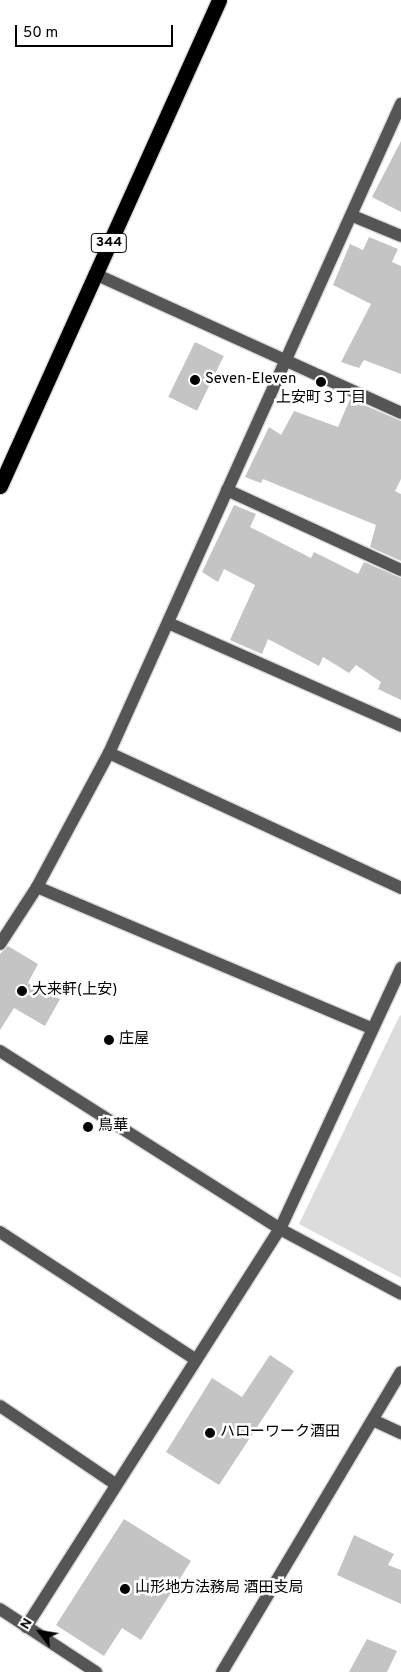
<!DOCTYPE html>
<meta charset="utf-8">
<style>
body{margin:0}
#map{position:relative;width:401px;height:1672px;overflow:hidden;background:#fff;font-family:Overpass,"Noto Sans JP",sans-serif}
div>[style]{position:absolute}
.green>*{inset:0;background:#dcdcdc}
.building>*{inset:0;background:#c4c4c4;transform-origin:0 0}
.roads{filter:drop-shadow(1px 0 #dbdbdb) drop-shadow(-1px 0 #dbdbdb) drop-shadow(0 1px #dbdbdb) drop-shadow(0 -1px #dbdbdb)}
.minor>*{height:12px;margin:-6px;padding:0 6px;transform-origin:6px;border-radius:6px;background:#555}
.highway>*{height:15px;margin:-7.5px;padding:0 7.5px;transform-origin:7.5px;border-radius:7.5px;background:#000}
.dots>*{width:14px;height:14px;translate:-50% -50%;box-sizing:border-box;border:2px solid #fff;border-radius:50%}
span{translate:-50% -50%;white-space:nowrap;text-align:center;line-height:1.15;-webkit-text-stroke:5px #fff;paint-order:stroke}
.shield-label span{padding:1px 4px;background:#fff;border:1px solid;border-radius:4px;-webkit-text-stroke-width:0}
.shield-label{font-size:14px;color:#000;font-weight:700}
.poi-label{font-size:15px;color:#000}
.left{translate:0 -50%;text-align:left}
.north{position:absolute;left:15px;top:1607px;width:50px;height:50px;-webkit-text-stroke:4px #fff;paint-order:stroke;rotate:301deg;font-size:14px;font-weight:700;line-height:20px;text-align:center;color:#000}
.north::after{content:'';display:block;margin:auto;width:18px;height:22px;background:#000;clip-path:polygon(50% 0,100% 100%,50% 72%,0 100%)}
.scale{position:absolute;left:15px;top:25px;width:158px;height:22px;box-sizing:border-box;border:2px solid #000;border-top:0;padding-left:6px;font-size:15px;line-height:18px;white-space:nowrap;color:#000;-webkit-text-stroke:4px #fff;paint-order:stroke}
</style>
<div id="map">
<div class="green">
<div style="clip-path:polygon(400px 1015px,401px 1016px,401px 1278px,299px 1224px)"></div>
</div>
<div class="building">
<div style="clip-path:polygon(401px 141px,401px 212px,372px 197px)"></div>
<div style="clip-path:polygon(369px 237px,398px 249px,392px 262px,401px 266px,401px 374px,364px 360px,359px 368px,341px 362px,371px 304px,333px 285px,350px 244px,363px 250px)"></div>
<div style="left:195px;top:342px;width:32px;height:61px;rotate:26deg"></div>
<div style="clip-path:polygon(350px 399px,401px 421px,401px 479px,395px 491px,401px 494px,401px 561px,370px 547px,376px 525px,263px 479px,261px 483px,245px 477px,269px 427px,281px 435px,294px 411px,338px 427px)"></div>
<div style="clip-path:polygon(234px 505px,256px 514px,250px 527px,311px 558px,314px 552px,358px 574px,364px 562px,401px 578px,401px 700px,378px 689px,381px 682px,356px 665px,349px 673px,323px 657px,319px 666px,268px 639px,262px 654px,230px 640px,255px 585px,224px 569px,218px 582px,202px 572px)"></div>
<div style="clip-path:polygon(8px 946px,38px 964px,28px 983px,60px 999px,45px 1026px,14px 1008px,0 1030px,0 954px)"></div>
<div style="clip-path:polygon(270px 1355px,294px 1371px,219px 1485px,166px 1452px,212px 1378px,242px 1397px)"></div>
<div style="clip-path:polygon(124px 1519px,191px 1561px,141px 1640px,122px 1628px,104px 1656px,56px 1625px)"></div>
<div style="clip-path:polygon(354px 1535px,394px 1554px,388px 1565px,401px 1570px,401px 1604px,337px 1575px)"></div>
<div style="clip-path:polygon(367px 1639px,397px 1651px,387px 1672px,349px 1672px)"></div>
</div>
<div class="roads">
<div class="minor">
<div style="left:353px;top:216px;width:52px;rotate:22.6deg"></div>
<div style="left:95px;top:274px;width:336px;rotate:24.4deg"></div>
<div style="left:227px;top:490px;width:192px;rotate:24.7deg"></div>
<div style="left:168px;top:623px;width:255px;rotate:23.8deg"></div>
<div style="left:109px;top:753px;width:322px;rotate:24.8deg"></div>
<div style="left:37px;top:887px;width:363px;rotate:22.9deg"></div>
<div style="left:0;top:944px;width:68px;rotate:-57deg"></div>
<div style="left:37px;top:887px;width:152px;rotate:-61.8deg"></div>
<div style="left:109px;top:753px;width:712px;rotate:-65.78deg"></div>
<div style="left:0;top:1051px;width:332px;rotate:32.4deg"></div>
<div style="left:280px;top:1229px;width:137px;rotate:28.2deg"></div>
<div style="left:0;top:1232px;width:234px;rotate:33.1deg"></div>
<div style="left:0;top:1406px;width:139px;rotate:34.1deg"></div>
<div style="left:375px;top:1421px;width:29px;rotate:25deg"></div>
<div style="left:0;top:1609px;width:115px;rotate:33.3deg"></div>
<div style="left:26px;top:1627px;width:472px;rotate:-57.5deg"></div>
<div style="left:280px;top:1229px;width:288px;rotate:-65.1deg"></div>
<div style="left:222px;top:1672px;width:349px;rotate:-59.2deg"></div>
</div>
<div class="highway">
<div style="left:0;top:486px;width:533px;rotate:-65.74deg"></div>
</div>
</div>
<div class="dots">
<div style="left:195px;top:380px;background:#000"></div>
<div style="left:321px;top:382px;background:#000"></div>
<div style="left:22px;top:991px;background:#000"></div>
<div style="left:109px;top:1040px;background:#000"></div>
<div style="left:88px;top:1127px;background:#000"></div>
<div style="left:210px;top:1433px;background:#000"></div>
<div style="left:125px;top:1589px;background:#000"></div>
</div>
<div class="shield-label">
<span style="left:109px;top:243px">344</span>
</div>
<div class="poi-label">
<span class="left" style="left:205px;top:380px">Seven-Eleven</span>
<span style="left:321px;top:399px">上安町３丁目</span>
<span class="left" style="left:32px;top:991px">大来軒(上安)</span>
<span class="left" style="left:119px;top:1040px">庄屋</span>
<span class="left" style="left:98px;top:1127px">鳥華</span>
<span class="left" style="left:220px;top:1433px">ハローワーク酒田</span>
<span class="left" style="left:135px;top:1589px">山形地方法務局 酒田支局</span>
</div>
<div class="north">N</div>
<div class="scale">50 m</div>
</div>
